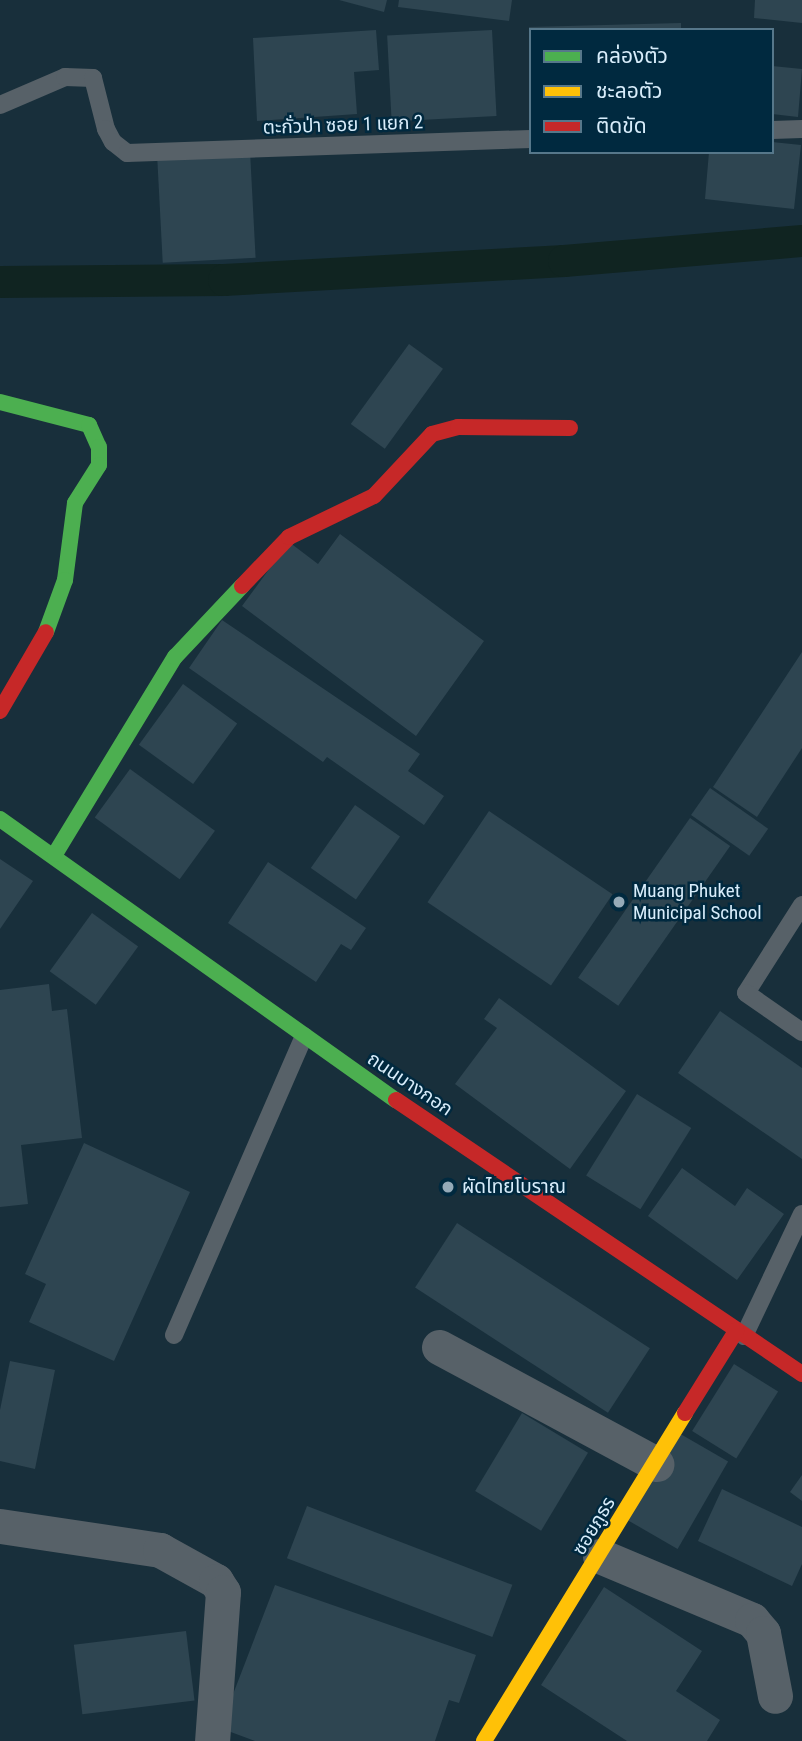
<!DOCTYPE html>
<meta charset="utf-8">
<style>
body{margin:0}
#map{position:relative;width:802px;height:1741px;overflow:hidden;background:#182f3b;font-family:"Roboto Condensed","Noto Sans Thai",sans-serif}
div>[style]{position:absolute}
.canal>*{height:32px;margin:-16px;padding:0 16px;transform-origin:16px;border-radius:16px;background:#102421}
.building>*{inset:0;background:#2e4551;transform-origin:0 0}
.lane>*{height:18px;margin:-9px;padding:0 9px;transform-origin:9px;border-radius:9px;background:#576168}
.street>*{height:35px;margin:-17.5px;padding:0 17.5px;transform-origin:17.5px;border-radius:17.5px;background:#576168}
.fast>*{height:16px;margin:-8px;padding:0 8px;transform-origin:8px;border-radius:8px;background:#4caf50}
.slow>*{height:16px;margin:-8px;padding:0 8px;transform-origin:8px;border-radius:8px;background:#ffc107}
.jam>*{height:16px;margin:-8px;padding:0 8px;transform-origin:8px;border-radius:8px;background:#c62828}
.dots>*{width:19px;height:19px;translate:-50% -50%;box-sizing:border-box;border:4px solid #00293f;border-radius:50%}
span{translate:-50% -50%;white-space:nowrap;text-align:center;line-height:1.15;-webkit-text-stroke:5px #00293f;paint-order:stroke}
.street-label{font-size:19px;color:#d8edfb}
.poi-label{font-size:19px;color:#d8edfb}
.left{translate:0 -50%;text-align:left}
.legend{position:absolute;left:529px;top:28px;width:245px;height:126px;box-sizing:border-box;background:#00293f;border:2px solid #56778a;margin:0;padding:9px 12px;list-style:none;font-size:21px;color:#d8edfb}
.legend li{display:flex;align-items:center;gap:14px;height:35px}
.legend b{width:35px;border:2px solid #56778a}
</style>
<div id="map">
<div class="canal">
<div style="left:0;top:282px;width:224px;rotate:-0.5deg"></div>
<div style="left:224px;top:280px;width:341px;rotate:-3.2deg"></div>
<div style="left:564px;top:261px;width:239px;rotate:-4.8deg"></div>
</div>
<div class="building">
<div style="clip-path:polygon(339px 0,387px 0,384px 12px)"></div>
<div style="clip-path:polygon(399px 0,512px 0,509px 21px,398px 7px)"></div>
<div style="clip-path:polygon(755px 0,802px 0,802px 23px,754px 18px)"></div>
<div style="clip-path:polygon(681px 23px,681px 30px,529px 30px,529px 27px)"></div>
<div style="clip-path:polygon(376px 30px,379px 70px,354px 72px,357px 114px,257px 121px,253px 38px)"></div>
<div style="left:492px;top:30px;width:86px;height:105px;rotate:87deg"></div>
<div style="clip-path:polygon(772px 66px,802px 69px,798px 117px,772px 114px)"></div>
<div style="clip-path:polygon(772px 142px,801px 145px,794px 209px,705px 199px,709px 152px,772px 152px)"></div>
<div style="left:250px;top:151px;width:107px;height:93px;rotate:87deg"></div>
<div style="left:409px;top:344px;width:42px;height:99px;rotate:36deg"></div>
<div style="clip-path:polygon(340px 534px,484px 641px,416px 736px,242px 606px,289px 542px,318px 564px)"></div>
<div style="clip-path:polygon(222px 620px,420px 754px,408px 771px,444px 796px,424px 825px,327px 757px,323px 762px,189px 668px)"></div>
<div style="clip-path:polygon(802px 652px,802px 748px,757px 817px,713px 787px)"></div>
<div style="left:183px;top:684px;width:67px;height:75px;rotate:36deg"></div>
<div style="left:130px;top:769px;width:105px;height:60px;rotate:36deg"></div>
<div style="left:710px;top:788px;width:71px;height:33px;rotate:35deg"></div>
<div style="left:355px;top:805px;width:55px;height:77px;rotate:35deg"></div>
<div style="left:489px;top:811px;width:149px;height:110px;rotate:34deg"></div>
<div style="left:690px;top:818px;width:49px;height:195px;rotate:35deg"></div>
<div style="clip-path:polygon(0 859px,33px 881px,0 929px)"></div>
<div style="clip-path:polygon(268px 862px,366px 928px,351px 950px,341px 944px,316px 982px,228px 923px)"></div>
<div style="left:92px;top:913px;width:57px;height:72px;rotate:36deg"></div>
<div style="clip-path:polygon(49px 984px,52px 1011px,67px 1009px,82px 1138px,21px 1145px,28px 1204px,0 1207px,0 990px)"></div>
<div style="clip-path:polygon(499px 998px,626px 1091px,570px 1169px,455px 1084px,497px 1028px,484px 1019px)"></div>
<div style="clip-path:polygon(720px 1011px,802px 1068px,802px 1159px,678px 1073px)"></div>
<div style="left:637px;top:1094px;width:64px;height:96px;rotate:32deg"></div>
<div style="clip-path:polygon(84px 1143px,190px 1192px,114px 1361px,29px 1322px,46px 1284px,25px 1274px)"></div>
<div style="clip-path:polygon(682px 1168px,735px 1206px,747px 1188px,784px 1214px,737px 1280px,648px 1216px)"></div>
<div style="left:457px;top:1223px;width:230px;height:77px;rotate:33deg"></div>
<div style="clip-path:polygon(10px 1361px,55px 1370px,35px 1469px,0 1461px,0 1410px)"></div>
<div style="left:734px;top:1364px;width:52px;height:79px;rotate:32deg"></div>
<div style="left:522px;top:1413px;width:77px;height:91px;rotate:31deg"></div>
<div style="left:677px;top:1432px;width:59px;height:101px;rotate:30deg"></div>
<div style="clip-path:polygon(802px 1475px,802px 1501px,790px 1492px)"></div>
<div style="clip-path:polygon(722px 1489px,802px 1527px,802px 1564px,792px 1586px,698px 1541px)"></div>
<div style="left:307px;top:1506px;width:220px;height:56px;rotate:21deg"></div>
<div style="clip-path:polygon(275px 1585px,476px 1655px,459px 1703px,449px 1700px,435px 1741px,255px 1741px,220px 1728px)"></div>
<div style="clip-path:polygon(604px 1587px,702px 1651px,676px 1691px,720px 1720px,707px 1741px,627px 1741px,541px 1685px)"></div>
<div style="left:186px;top:1631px;width:70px;height:113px;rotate:83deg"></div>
</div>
<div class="lane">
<div style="left:0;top:105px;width:71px;rotate:-23.3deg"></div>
<div style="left:65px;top:77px;width:28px;rotate:2deg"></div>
<div style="left:93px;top:78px;width:53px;rotate:75.7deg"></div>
<div style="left:106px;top:129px;width:15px;rotate:62deg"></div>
<div style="left:113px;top:142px;width:18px;rotate:38deg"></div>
<div style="left:127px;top:153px;width:404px;rotate:-2deg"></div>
<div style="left:772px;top:130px;width:30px;rotate:-2deg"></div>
<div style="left:802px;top:905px;width:104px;rotate:122.5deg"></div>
<div style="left:746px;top:993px;width:68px;rotate:34.9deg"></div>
<div style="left:174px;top:1335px;width:326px;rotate:-66.5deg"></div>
<div style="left:744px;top:1336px;width:135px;rotate:-64.6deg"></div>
</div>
<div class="street">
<div style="left:439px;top:1347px;width:247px;rotate:28.3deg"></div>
<div style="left:0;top:1526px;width:162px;rotate:8.5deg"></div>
<div style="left:160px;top:1550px;width:64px;rotate:29deg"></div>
<div style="left:216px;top:1581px;width:13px;rotate:58deg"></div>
<div style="left:223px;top:1592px;width:149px;rotate:94.2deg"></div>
<div style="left:600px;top:1556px;width:165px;rotate:22.8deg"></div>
<div style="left:752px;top:1620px;width:17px;rotate:50deg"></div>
<div style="left:763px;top:1633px;width:64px;rotate:79.2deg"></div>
</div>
<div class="fast">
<div style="left:0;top:402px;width:92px;rotate:14.5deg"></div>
<div style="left:89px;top:425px;width:24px;rotate:66deg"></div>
<div style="left:99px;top:447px;width:18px;rotate:90deg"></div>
<div style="left:99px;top:465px;width:45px;rotate:122.3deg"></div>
<div style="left:75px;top:503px;width:78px;rotate:97.4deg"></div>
<div style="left:65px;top:580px;width:55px;rotate:110.1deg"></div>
<div style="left:0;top:819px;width:486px;rotate:35.4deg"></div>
<div style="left:55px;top:854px;width:231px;rotate:-58.7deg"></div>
<div style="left:175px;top:657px;width:98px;rotate:-46.7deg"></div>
</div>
<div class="slow">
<div style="left:484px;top:1741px;width:385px;rotate:-58.5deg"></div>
</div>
<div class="jam">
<div style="left:242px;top:586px;width:68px;rotate:-46.2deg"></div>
<div style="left:289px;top:537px;width:94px;rotate:-25.8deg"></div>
<div style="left:374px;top:496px;width:85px;rotate:-46.9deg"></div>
<div style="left:432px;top:434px;width:27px;rotate:-15deg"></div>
<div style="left:458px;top:427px;width:112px;rotate:0.5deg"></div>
<div style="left:0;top:711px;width:91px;rotate:-59.8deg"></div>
<div style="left:396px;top:1100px;width:490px;rotate:34deg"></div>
<div style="left:685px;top:1413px;width:97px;rotate:-58.1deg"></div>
</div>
<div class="dots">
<div style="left:619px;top:902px;background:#95aab8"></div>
<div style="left:448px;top:1187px;background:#95aab8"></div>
</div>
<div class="street-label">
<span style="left:343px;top:125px;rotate:-2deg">ตะกั่วป่า ซอย 1 แยก 2</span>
<span style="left:410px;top:1084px;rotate:34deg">ถนนบางกอก</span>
<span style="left:594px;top:1526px;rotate:-59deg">ซอยภูธร</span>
</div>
<div class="poi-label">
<span class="left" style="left:633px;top:902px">Muang Phuket<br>Municipal School</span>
<span class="left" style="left:462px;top:1187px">ผัดไทยโบราณ</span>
</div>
<ul class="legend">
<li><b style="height:9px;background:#4caf50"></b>คล่องตัว</li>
<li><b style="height:9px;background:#ffc107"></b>ชะลอตัว</li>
<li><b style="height:9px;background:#c62828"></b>ติดขัด</li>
</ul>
</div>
